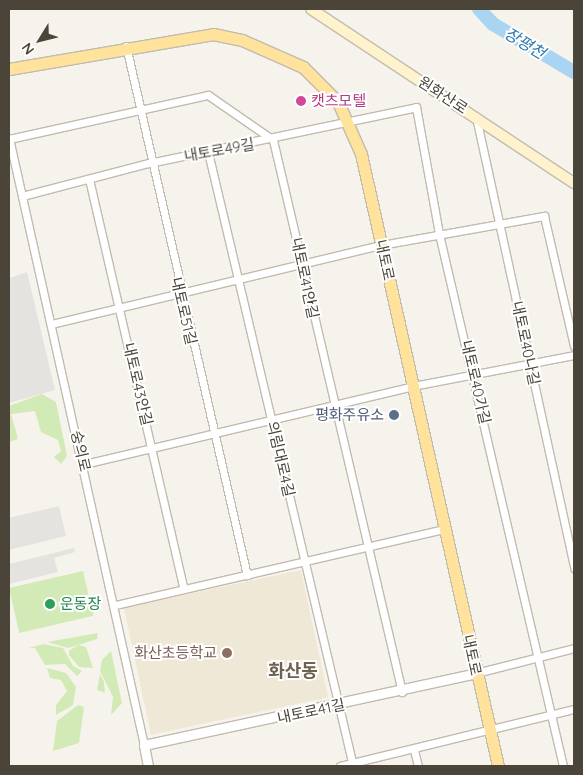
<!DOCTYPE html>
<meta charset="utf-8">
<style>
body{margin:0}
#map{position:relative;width:583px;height:775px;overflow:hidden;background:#f6f3ec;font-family:Quicksand,"Noto Sans KR",sans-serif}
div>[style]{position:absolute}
.education>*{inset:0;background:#efe8d6;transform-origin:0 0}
.green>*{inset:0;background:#d2eab5;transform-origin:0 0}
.parking>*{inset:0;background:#e5e3e0}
.river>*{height:14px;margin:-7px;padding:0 7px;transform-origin:7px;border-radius:7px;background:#a9d4f2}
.roads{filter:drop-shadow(1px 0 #c2bbae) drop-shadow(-1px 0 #c2bbae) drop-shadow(0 1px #c2bbae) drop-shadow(0 -1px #c2bbae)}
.minor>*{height:7px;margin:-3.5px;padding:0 3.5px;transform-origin:3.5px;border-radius:3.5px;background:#fff}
.tertiary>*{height:9px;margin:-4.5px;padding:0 4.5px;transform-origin:4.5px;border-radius:4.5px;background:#fff}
.secondary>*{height:10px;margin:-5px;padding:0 5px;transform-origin:5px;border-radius:5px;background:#fff3cd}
.primary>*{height:11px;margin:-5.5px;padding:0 5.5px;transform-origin:5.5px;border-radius:5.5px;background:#ffe39c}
.dots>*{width:14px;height:14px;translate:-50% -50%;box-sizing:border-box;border:2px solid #fff;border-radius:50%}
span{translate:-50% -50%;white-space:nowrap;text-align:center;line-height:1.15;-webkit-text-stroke:4px #fff;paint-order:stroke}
.street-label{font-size:15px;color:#4b4439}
.hotel-label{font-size:15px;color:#b23c85}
.left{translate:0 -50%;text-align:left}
.service-label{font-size:15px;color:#4e5e75}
.right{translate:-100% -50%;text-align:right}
.leisure-label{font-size:15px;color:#27864d}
.education-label{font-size:15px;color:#785e54}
.water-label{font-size:16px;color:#2e7ab2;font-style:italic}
.quarter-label{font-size:18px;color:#6e6250;font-weight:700}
.frame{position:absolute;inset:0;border:10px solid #4b4439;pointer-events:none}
.north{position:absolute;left:15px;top:15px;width:50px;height:50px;-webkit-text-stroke:4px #fff;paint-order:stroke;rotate:234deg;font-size:14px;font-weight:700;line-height:20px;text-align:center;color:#4b4439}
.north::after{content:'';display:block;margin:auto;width:18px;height:22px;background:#4b4439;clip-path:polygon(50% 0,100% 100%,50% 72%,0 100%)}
</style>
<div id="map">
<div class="education">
<div style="left:301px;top:570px;width:130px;height:181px;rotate:78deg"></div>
</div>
<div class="green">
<div style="clip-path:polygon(42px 394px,56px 402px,67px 456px,61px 464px,54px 457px,61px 451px,58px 440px,41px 432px,35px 411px,11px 414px,18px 439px,9px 442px,9px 406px)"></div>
<div style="left:83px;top:571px;width:46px;height:76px;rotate:77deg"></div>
<div style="clip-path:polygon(98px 633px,97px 639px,68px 648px,47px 642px)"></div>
<div style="clip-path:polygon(43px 644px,63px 648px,73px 666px,82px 671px,77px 676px,65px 664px,45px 665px,35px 648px,29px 648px)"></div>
<div style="clip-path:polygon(78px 645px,86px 647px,93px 668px,79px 667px,69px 655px,69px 651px)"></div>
<div style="clip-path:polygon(111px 651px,122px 703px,111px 715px,113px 697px,100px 671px,102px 660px)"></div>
<div style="clip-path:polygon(47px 668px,66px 673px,76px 687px,73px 705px,56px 715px,56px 705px,67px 691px,61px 680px,50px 678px)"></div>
<div style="clip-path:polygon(100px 674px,104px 682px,105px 693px,97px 690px)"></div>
<div style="clip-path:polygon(78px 705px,84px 707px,79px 743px,53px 751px,57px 721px)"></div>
</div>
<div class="parking">
<div style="clip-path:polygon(27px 272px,55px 390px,9px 403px,9px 285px,10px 278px)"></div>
<div style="clip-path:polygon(59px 506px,66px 536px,9px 550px,9px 518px)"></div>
<div style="clip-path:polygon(74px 548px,75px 552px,54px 558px,58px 572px,9px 584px,9px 564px)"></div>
</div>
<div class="river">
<div style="left:479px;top:9px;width:21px;rotate:47deg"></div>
<div style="left:493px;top:24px;width:94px;rotate:30.7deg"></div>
</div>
<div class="roads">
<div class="minor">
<div style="left:126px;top:46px;width:543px;rotate:77.12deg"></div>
<div style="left:476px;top:117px;width:462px;rotate:77.7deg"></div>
<div style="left:9px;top:138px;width:622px;rotate:77.46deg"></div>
<div style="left:9px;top:139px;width:204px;rotate:-12.5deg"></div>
<div style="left:208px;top:95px;width:79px;rotate:34.7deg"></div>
<div style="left:273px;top:140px;width:567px;rotate:76.85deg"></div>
<div style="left:208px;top:152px;width:631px;rotate:76.71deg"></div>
<div style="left:89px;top:179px;width:421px;rotate:77deg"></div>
<div style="left:22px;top:196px;width:131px;rotate:-14.6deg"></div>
<div style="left:149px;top:163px;width:273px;rotate:-11.8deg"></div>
<div style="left:416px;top:107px;width:129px;rotate:79.7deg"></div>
<div style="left:439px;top:234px;width:546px;rotate:76.88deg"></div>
<div style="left:51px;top:324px;width:339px;rotate:-13.5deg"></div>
<div style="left:381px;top:245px;width:166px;rotate:-10.1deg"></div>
<div style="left:544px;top:216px;width:133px;rotate:77deg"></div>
<div style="left:84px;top:464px;width:338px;rotate:-13.3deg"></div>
<div style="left:413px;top:386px;width:164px;rotate:-10.9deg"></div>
<div style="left:115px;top:605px;width:339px;rotate:-13deg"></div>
<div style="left:476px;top:673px;width:101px;rotate:-14.3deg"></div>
<div style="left:414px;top:750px;width:16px;rotate:76deg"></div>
<div style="left:340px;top:766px;width:241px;rotate:-13.7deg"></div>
</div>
<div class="tertiary">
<div style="left:148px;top:766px;width:21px;rotate:-101deg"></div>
<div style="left:144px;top:745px;width:340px;rotate:-12.2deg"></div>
</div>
<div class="secondary">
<div style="left:311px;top:9px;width:315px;rotate:33.5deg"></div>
</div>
<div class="primary">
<div style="left:9px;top:69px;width:207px;rotate:-9.7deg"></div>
<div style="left:213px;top:34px;width:30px;rotate:12deg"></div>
<div style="left:242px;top:40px;width:67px;rotate:23.9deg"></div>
<div style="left:303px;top:67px;width:49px;rotate:45deg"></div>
<div style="left:338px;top:102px;width:57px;rotate:66.1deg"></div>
<div style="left:361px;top:154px;width:627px;rotate:77.38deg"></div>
</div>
</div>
<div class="dots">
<div style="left:301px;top:101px;background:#d1479c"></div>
<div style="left:394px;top:415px;background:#5c6f8a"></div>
<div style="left:50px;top:604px;background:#2e9e5b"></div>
<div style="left:227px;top:653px;background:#8d6e63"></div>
</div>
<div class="street-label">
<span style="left:443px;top:95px;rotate:33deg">원화산로</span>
<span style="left:219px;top:150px;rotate:-10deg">내토로49길</span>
<span style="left:385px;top:260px;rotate:78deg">내토로</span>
<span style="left:305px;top:278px;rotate:78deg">내토로41안길</span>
<span style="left:184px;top:311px;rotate:77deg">내토로51길</span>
<span style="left:526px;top:343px;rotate:78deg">내토로40나길</span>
<span style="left:476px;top:382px;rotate:77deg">내토로40가길</span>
<span style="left:138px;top:384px;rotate:77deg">내토로43안길</span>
<span style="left:81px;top:451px;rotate:77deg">숭의로</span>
<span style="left:281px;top:459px;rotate:77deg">의림대로4길</span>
<span style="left:472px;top:655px;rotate:78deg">내토로</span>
<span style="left:311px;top:711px;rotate:-12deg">내토로41길</span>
</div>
<div class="hotel-label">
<span class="left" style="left:311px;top:101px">캣츠모텔</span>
</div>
<div class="service-label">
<span class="right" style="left:384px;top:415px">평화주유소</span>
</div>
<div class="leisure-label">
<span class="left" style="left:60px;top:604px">운동장</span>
</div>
<div class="education-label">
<span class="right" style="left:217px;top:653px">화산초등학교</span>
</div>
<div class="water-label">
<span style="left:525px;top:43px;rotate:31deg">장평천</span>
</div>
<div class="quarter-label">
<span style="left:293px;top:671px">화산동</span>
</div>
<div class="frame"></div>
<div class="north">N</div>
</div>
